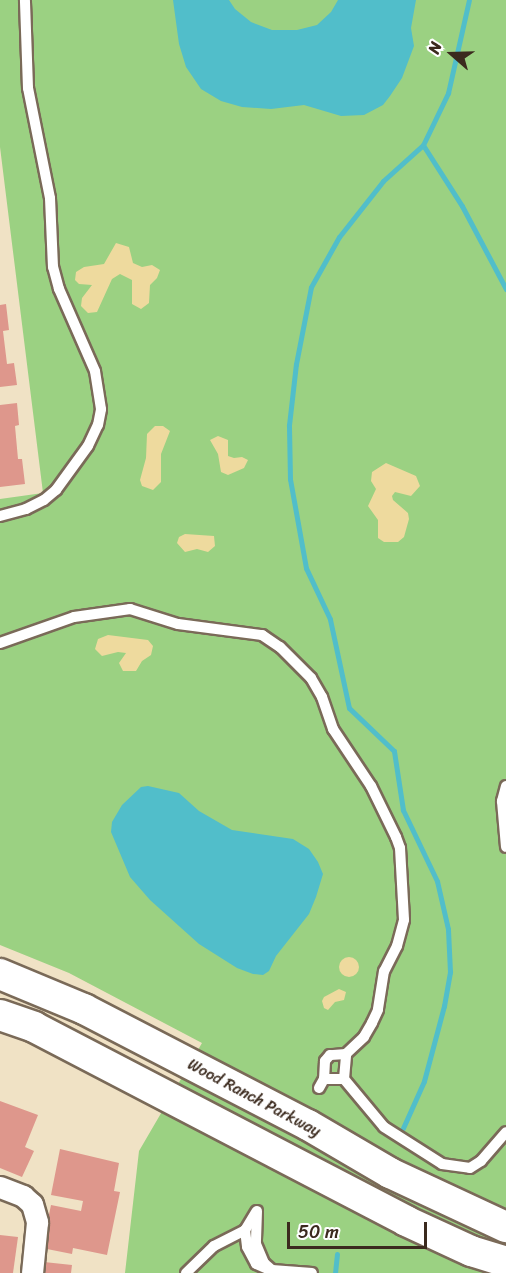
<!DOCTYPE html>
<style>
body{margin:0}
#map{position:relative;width:506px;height:1273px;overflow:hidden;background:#f0e2c5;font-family:Sriracha,sans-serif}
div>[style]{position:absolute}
.green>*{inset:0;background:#9bd182}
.sand>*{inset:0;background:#eeda9e}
.round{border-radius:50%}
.water>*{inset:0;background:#51beca}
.stream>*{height:5px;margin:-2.5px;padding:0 2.5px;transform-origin:2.5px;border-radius:2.5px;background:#51beca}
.building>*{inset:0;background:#de978c}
.roads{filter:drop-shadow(2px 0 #7a6a58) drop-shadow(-2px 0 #7a6a58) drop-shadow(0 2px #7a6a58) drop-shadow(0 -2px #7a6a58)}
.lane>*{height:10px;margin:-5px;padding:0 5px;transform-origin:5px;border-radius:5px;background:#fff}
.street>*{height:21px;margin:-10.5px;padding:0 10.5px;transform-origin:10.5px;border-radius:10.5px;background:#fff}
.secondary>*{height:30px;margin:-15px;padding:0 15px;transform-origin:15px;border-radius:15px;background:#fff}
span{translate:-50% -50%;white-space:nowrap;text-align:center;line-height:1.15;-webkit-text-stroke:4.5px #fff;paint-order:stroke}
.street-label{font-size:16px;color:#3b2a1e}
.north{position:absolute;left:422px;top:24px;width:60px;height:60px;-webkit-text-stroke:4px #fff;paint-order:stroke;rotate:290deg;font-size:16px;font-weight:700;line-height:24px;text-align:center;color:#3b2a1e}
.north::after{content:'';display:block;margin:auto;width:21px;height:27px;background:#3b2a1e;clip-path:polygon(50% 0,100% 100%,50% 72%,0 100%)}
.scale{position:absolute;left:287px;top:1222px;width:140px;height:27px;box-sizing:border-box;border:3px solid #3b2a1e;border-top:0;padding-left:8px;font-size:18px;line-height:21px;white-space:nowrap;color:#3b2a1e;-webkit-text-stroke:4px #fff;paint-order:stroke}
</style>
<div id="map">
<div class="green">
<div style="clip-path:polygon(0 0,506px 0,506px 1273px,125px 1273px,139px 1151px,202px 1043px,69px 973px,0 945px,0 499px,43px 493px,0 147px)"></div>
</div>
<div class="sand">
<div style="clip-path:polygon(116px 243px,129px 247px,133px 263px,142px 267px,152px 265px,160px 270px,157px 278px,150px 285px,149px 303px,141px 309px,132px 304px,132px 280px,120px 274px,112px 279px,97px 312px,88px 313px,81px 306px,82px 298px,92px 285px,79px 284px,75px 280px,76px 272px,84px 267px,104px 264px)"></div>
<div style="clip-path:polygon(155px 426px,163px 426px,170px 431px,161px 454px,161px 482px,153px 490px,142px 486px,140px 480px,146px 458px,147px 434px)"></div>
<div style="clip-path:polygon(218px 436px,228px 440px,228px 456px,234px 458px,242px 457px,248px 460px,244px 468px,228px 475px,221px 472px,218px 454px,210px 440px)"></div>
<div style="clip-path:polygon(386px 463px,416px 476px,420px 486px,411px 496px,395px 492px,392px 496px,393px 500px,408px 513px,409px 519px,404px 537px,398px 542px,384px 542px,378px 538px,378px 520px,368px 506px,376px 489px,371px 481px,372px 472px)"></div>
<div style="clip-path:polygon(185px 534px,214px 536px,215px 546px,208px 552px,197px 549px,185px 552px,177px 543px,179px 537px)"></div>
<div style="clip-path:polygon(108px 635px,148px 640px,153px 646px,151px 655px,142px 661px,136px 671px,123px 671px,119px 663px,126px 653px,118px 652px,102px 656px,95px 649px,98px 639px)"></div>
<div class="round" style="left:339px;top:957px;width:20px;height:20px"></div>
<div style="clip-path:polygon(339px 989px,346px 992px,344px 1000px,335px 1002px,328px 1010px,324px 1008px,322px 1001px,324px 997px)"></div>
</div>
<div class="water">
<div style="clip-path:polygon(173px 0,229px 0,235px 9px,251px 22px,272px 30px,297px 30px,317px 25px,331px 12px,338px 0,416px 0,411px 28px,414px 46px,402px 78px,390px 96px,383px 105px,364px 115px,341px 116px,304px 105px,271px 109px,242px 107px,221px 101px,201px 89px,186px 67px,179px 44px)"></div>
<div style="clip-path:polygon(148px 786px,179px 793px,199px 811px,232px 830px,293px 839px,309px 849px,318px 862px,323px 874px,316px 897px,309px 914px,276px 956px,269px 971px,263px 975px,253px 974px,237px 968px,199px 944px,150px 900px,130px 877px,111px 832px,112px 822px,122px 805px,141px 787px)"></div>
</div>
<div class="stream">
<div style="left:423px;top:145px;width:72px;rotate:57.4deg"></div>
<div style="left:462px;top:206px;width:94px;rotate:62.1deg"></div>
<div style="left:403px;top:1128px;width:51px;rotate:-65.9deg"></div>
<div style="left:424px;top:1081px;width:78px;rotate:-75.1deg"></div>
<div style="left:444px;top:1006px;width:35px;rotate:-80deg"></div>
<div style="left:450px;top:972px;width:43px;rotate:-92.7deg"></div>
<div style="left:448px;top:929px;width:49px;rotate:-102.9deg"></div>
<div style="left:437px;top:881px;width:79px;rotate:-115.6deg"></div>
<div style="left:403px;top:810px;width:60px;rotate:-98.7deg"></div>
<div style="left:394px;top:751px;width:62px;rotate:-136.3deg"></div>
<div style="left:349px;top:708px;width:91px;rotate:-102.1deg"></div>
<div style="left:330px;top:619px;width:56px;rotate:-115.2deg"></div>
<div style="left:306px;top:568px;width:90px;rotate:-100.2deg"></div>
<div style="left:290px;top:479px;width:54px;rotate:-91.1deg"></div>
<div style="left:289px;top:425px;width:61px;rotate:-83.5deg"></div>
<div style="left:296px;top:364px;width:78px;rotate:-79deg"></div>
<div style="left:311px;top:287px;width:57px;rotate:-60.8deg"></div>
<div style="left:339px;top:237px;width:71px;rotate:-51.8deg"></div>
<div style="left:383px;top:181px;width:54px;rotate:-42deg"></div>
<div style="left:423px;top:145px;width:58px;rotate:-64.3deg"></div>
<div style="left:448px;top:93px;width:95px;rotate:-77.3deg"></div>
<div style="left:335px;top:1273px;width:19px;rotate:-84deg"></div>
</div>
<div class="building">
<div style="clip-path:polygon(6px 304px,9px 330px,3px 331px,7px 364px,14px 363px,17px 385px,0 387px,0 305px)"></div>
<div style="clip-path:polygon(17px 403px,19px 425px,15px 426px,18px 459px,22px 459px,25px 484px,0 487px,0 405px)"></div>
<div style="clip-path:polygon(0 1101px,38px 1115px,25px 1147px,34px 1151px,22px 1177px,0 1168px)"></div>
<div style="clip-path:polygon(60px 1149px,119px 1163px,114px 1191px,120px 1192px,107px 1255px,73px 1248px,72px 1254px,42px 1248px,51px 1205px,81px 1211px,83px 1201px,51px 1195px)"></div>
<div style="clip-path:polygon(0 1235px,18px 1237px,13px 1273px,0 1273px)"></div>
<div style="clip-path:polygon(44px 1262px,72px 1265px,71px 1273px,43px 1273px)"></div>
</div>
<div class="roads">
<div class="lane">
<div style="left:0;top:516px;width:27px;rotate:-15deg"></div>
<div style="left:26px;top:509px;width:20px;rotate:-27deg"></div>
<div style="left:44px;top:500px;width:16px;rotate:-40deg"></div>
<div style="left:56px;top:490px;width:54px;rotate:-54deg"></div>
<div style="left:88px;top:446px;width:23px;rotate:-65deg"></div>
<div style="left:98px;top:425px;width:16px;rotate:-79deg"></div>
<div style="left:101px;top:409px;width:38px;rotate:-99deg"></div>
<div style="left:95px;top:371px;width:90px;rotate:-113.7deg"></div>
<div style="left:59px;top:289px;width:23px;rotate:-105deg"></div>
<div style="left:53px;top:267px;width:69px;rotate:-92.5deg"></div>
<div style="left:50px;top:198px;width:112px;rotate:-101.3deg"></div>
<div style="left:28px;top:88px;width:88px;rotate:-92deg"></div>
<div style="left:0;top:643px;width:78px;rotate:-19.4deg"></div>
<div style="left:74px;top:617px;width:57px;rotate:-8.1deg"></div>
<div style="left:130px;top:609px;width:50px;rotate:17.4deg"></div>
<div style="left:178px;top:624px;width:85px;rotate:7.5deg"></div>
<div style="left:262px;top:635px;width:22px;rotate:34deg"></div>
<div style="left:280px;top:647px;width:44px;rotate:45deg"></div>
<div style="left:311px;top:678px;width:22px;rotate:60deg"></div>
<div style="left:322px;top:697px;width:34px;rotate:71deg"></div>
<div style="left:333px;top:729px;width:69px;rotate:56.3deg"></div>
<div style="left:371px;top:786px;width:57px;rotate:63.9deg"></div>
<div style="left:396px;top:837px;width:12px;rotate:70deg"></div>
<div style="left:400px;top:848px;width:72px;rotate:86.8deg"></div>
<div style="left:404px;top:920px;width:27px;rotate:105deg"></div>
<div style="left:397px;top:946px;width:28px;rotate:117deg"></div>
<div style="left:384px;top:971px;width:39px;rotate:99deg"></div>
<div style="left:378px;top:1010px;width:14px;rotate:115deg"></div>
<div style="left:372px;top:1023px;width:16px;rotate:120deg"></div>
<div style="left:364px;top:1037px;width:25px;rotate:137deg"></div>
<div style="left:346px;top:1054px;width:16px;rotate:176deg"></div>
<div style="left:330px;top:1055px;width:8px;rotate:130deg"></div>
<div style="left:325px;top:1061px;width:18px;rotate:93deg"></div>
<div style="left:506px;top:786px;width:16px;rotate:105deg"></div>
<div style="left:502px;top:801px;width:46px;rotate:85deg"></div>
<div style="left:344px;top:1079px;width:62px;rotate:50.2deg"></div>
<div style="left:384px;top:1127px;width:69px;rotate:32.5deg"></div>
<div style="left:442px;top:1164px;width:28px;rotate:8deg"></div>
<div style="left:470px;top:1168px;width:13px;rotate:-32deg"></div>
<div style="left:481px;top:1161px;width:38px;rotate:-49deg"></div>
<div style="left:319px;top:1088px;width:10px;rotate:-61deg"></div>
<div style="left:324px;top:1079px;width:20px"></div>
<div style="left:344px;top:1079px;width:25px;rotate:-85deg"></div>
<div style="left:257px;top:1211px;width:33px;rotate:92deg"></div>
<div style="left:256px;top:1244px;width:21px;rotate:67deg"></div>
<div style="left:264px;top:1263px;width:11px;rotate:41deg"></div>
<div style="left:272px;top:1270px;width:40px;rotate:4.3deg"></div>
<div style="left:256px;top:1212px;width:21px;rotate:121deg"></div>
<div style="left:245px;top:1230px;width:17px;rotate:83deg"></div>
<div style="left:247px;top:1247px;width:19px;rotate:62deg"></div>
<div style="left:256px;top:1264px;width:13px;rotate:23deg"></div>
<div style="left:186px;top:1273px;width:39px;rotate:-44deg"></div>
<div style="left:214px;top:1246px;width:35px;rotate:-27deg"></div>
</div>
<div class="street">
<div style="left:0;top:1187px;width:25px;rotate:21deg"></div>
<div style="left:23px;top:1196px;width:12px;rotate:42deg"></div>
<div style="left:32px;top:1204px;width:19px;rotate:74deg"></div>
<div style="left:37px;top:1222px;width:51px;rotate:95.6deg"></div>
</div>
<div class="secondary">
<div style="left:0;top:974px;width:91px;rotate:22.6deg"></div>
<div style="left:84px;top:1009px;width:252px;rotate:27.4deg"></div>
<div style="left:308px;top:1125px;width:95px;rotate:30.3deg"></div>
<div style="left:390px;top:1173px;width:128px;rotate:25deg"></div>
<div style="left:0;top:1015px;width:36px;rotate:19deg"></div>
<div style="left:34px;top:1027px;width:420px;rotate:27.5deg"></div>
<div style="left:406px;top:1221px;width:72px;rotate:24.8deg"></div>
<div style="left:471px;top:1251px;width:37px;rotate:17deg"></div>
</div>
</div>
<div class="street-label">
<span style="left:254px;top:1098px;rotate:28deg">Wood Ranch Parkway</span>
</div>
<div class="north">N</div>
<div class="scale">50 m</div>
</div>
